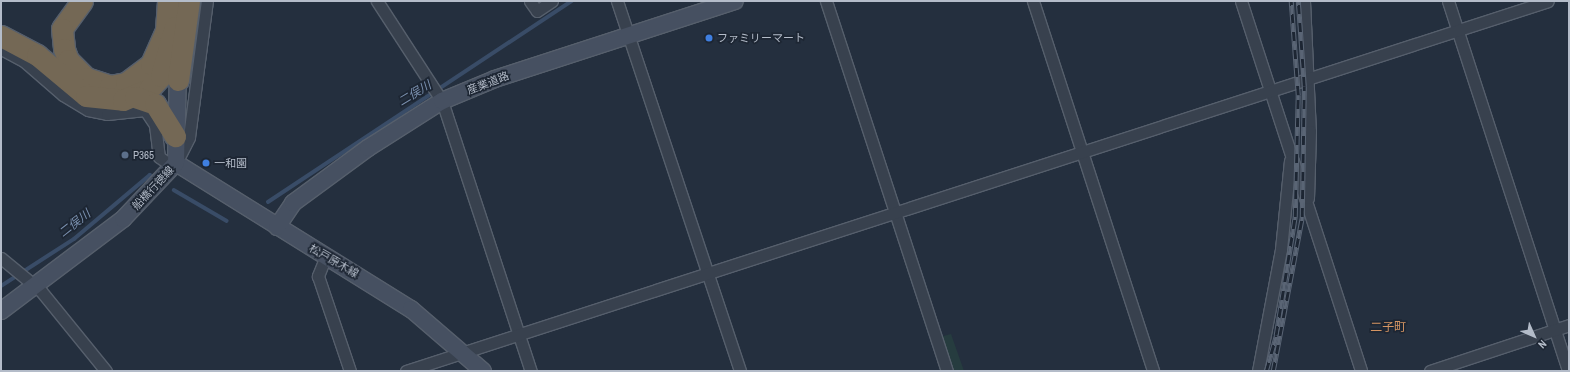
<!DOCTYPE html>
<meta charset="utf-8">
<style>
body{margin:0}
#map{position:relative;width:1570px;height:372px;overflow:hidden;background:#242f3e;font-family:"Archivo Narrow","Noto Sans JP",sans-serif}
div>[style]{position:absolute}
.green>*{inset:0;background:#263c3f}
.stream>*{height:3.5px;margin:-1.75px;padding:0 1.75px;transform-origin:1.75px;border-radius:1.75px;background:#394c67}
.roads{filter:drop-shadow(1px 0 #565f6c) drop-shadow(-1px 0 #565f6c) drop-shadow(0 1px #565f6c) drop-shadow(0 -1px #565f6c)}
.minor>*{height:11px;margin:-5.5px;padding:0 5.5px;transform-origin:5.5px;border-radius:5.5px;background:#38414e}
.secondary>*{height:16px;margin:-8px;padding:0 8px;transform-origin:8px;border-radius:8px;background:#465061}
.motorway>*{height:21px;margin:-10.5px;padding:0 10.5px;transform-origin:10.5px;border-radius:10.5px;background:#746855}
.rail>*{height:4.5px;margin-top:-2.25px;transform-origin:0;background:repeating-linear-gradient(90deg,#1d2633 0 9px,#5a6575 0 18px);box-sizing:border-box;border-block:1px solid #5a6575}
.dots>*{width:11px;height:11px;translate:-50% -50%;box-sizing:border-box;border:2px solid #1d2633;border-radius:50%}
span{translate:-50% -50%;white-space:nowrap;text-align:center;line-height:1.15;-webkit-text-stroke:3.5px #1d2633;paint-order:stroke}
.poi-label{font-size:11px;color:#b4bcc9}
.left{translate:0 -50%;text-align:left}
.street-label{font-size:11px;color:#b4bcc9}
.water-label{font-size:12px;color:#7c92b1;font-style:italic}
.neighbourhood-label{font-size:12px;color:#d59563}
.frame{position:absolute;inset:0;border:2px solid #b4bcc9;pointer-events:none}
.north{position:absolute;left:1514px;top:316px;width:40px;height:40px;-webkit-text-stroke:3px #1d2633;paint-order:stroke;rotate:135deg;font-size:11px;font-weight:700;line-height:16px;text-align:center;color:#b4bcc9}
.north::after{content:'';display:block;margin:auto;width:14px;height:18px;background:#b4bcc9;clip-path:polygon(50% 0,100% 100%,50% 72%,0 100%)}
</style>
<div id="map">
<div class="green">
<div style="clip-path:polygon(951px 334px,964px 371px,951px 371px,940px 337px)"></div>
</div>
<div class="stream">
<div style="left:174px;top:190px;width:61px;rotate:30.3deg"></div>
<div style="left:268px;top:202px;width:364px;rotate:-33.5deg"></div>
<div style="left:1px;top:286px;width:87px;rotate:-32.8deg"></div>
<div style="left:74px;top:239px;width:99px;rotate:-40.1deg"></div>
<div style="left:150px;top:175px;width:6px;rotate:31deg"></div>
</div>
<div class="roads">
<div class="minor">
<div style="left:377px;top:1px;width:119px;rotate:57deg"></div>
<div style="left:442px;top:101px;width:284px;rotate:71.8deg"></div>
<div style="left:530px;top:1px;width:12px;rotate:55deg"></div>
<div style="left:537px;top:11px;width:18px;rotate:-34deg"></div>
<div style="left:617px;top:1px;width:390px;rotate:71.6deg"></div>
<div style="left:826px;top:1px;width:389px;rotate:71.9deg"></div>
<div style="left:1033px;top:1px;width:389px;rotate:72deg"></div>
<div style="left:1241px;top:1px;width:389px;rotate:72deg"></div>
<div style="left:1304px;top:1px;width:130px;rotate:87.4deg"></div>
<div style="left:1310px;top:131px;width:67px;rotate:91.7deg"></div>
<div style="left:1448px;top:1px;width:389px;rotate:72deg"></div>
<div style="left:1px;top:49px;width:27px;rotate:28deg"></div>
<div style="left:25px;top:62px;width:50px;rotate:41deg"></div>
<div style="left:63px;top:95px;width:29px;rotate:31deg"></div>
<div style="left:88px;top:110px;width:19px;rotate:12deg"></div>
<div style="left:107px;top:114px;width:38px;rotate:-6deg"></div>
<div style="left:145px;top:110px;width:18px;rotate:56deg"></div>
<div style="left:155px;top:125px;width:32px;rotate:83deg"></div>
<div style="left:159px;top:157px;width:14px;rotate:34deg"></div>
<div style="left:171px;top:165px;width:5px;rotate:-22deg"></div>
<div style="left:176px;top:163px;width:29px;rotate:-63deg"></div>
<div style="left:189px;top:137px;width:137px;rotate:-82.5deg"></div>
<div style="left:326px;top:256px;width:22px;rotate:112deg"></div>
<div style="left:318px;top:276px;width:100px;rotate:71.4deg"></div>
<div style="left:1px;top:258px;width:52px;rotate:39.5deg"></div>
<div style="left:41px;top:291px;width:103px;rotate:50.9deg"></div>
<div style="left:406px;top:371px;width:1200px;rotate:-17.95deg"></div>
<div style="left:1258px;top:371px;width:124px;rotate:-79.3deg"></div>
<div style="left:1281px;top:249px;width:89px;rotate:-84.2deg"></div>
<div style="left:1430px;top:371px;width:146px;rotate:-18.3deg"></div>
</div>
<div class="secondary">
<div style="left:176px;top:163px;width:277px;rotate:31.9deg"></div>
<div style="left:411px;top:309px;width:95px;rotate:40.7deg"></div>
<div style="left:277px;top:227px;width:29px;rotate:-56deg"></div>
<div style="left:293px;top:203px;width:93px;rotate:-36.3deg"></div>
<div style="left:368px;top:148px;width:88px;rotate:-32.4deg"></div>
<div style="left:442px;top:101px;width:57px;rotate:-22.5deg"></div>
<div style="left:495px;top:79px;width:252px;rotate:-18deg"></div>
<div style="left:1px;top:311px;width:153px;rotate:-37deg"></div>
<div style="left:123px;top:219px;width:77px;rotate:-46.6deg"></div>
<div style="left:176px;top:163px;width:95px;rotate:-88.8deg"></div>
</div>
<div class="motorway">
<div style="left:82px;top:1px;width:34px;rotate:126deg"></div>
<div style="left:62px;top:29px;width:20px;rotate:84deg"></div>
<div style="left:64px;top:49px;width:12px;rotate:70deg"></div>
<div style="left:68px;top:60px;width:25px;rotate:45deg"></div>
<div style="left:86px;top:78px;width:25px;rotate:18deg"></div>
<div style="left:110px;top:86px;width:16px;rotate:-11deg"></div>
<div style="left:126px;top:83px;width:31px;rotate:-37deg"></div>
<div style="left:151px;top:64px;width:37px;rotate:-66deg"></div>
<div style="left:166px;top:30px;width:29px;rotate:-86deg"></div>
<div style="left:1px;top:36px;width:41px;rotate:27.8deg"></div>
<div style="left:37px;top:55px;width:64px;rotate:39.9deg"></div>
<div style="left:86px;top:96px;width:37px;rotate:6deg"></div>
<div style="left:123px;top:100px;width:28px;rotate:-23deg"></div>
<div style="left:149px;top:89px;width:18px;rotate:-47deg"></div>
<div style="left:161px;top:76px;width:51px;rotate:-74.1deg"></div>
<div style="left:178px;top:80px;width:80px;rotate:-82.1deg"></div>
<div style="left:135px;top:97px;width:21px;rotate:19deg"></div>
<div style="left:155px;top:104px;width:38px;rotate:58deg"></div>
</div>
</div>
<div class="rail">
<div style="left:1266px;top:371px;width:37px;rotate:-74deg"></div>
<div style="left:1276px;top:335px;width:120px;rotate:-80.9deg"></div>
<div style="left:1295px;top:217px;width:122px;rotate:-88.6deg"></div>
<div style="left:1298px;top:95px;width:94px;rotate:-94.3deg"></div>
<div style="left:1273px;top:371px;width:157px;rotate:-79.3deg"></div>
<div style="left:1302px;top:217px;width:131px;rotate:-89.1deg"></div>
<div style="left:1304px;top:86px;width:85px;rotate:-94deg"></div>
</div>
<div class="dots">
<div style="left:709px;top:38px;background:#3f7fe0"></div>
<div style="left:125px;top:155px;background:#5c6f8a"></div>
<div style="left:206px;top:163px;background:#3f7fe0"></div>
</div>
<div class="poi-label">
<span class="left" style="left:717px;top:38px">ファミリーマート</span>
<span class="left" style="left:133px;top:155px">P365</span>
<span class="left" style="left:214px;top:163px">一和園</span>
</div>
<div class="street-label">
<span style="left:488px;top:83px;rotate:-21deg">産業道路</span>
<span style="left:153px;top:188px;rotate:-47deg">船橋行徳線</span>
<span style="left:334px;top:261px;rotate:30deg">松戸原木線</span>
</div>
<div class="water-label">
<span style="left:415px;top:94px;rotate:-31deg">二俣川</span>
<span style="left:75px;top:224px;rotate:-38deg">二俣川</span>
</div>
<div class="neighbourhood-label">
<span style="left:1388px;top:328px">二子町</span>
</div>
<div class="frame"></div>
<div class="north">N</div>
</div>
